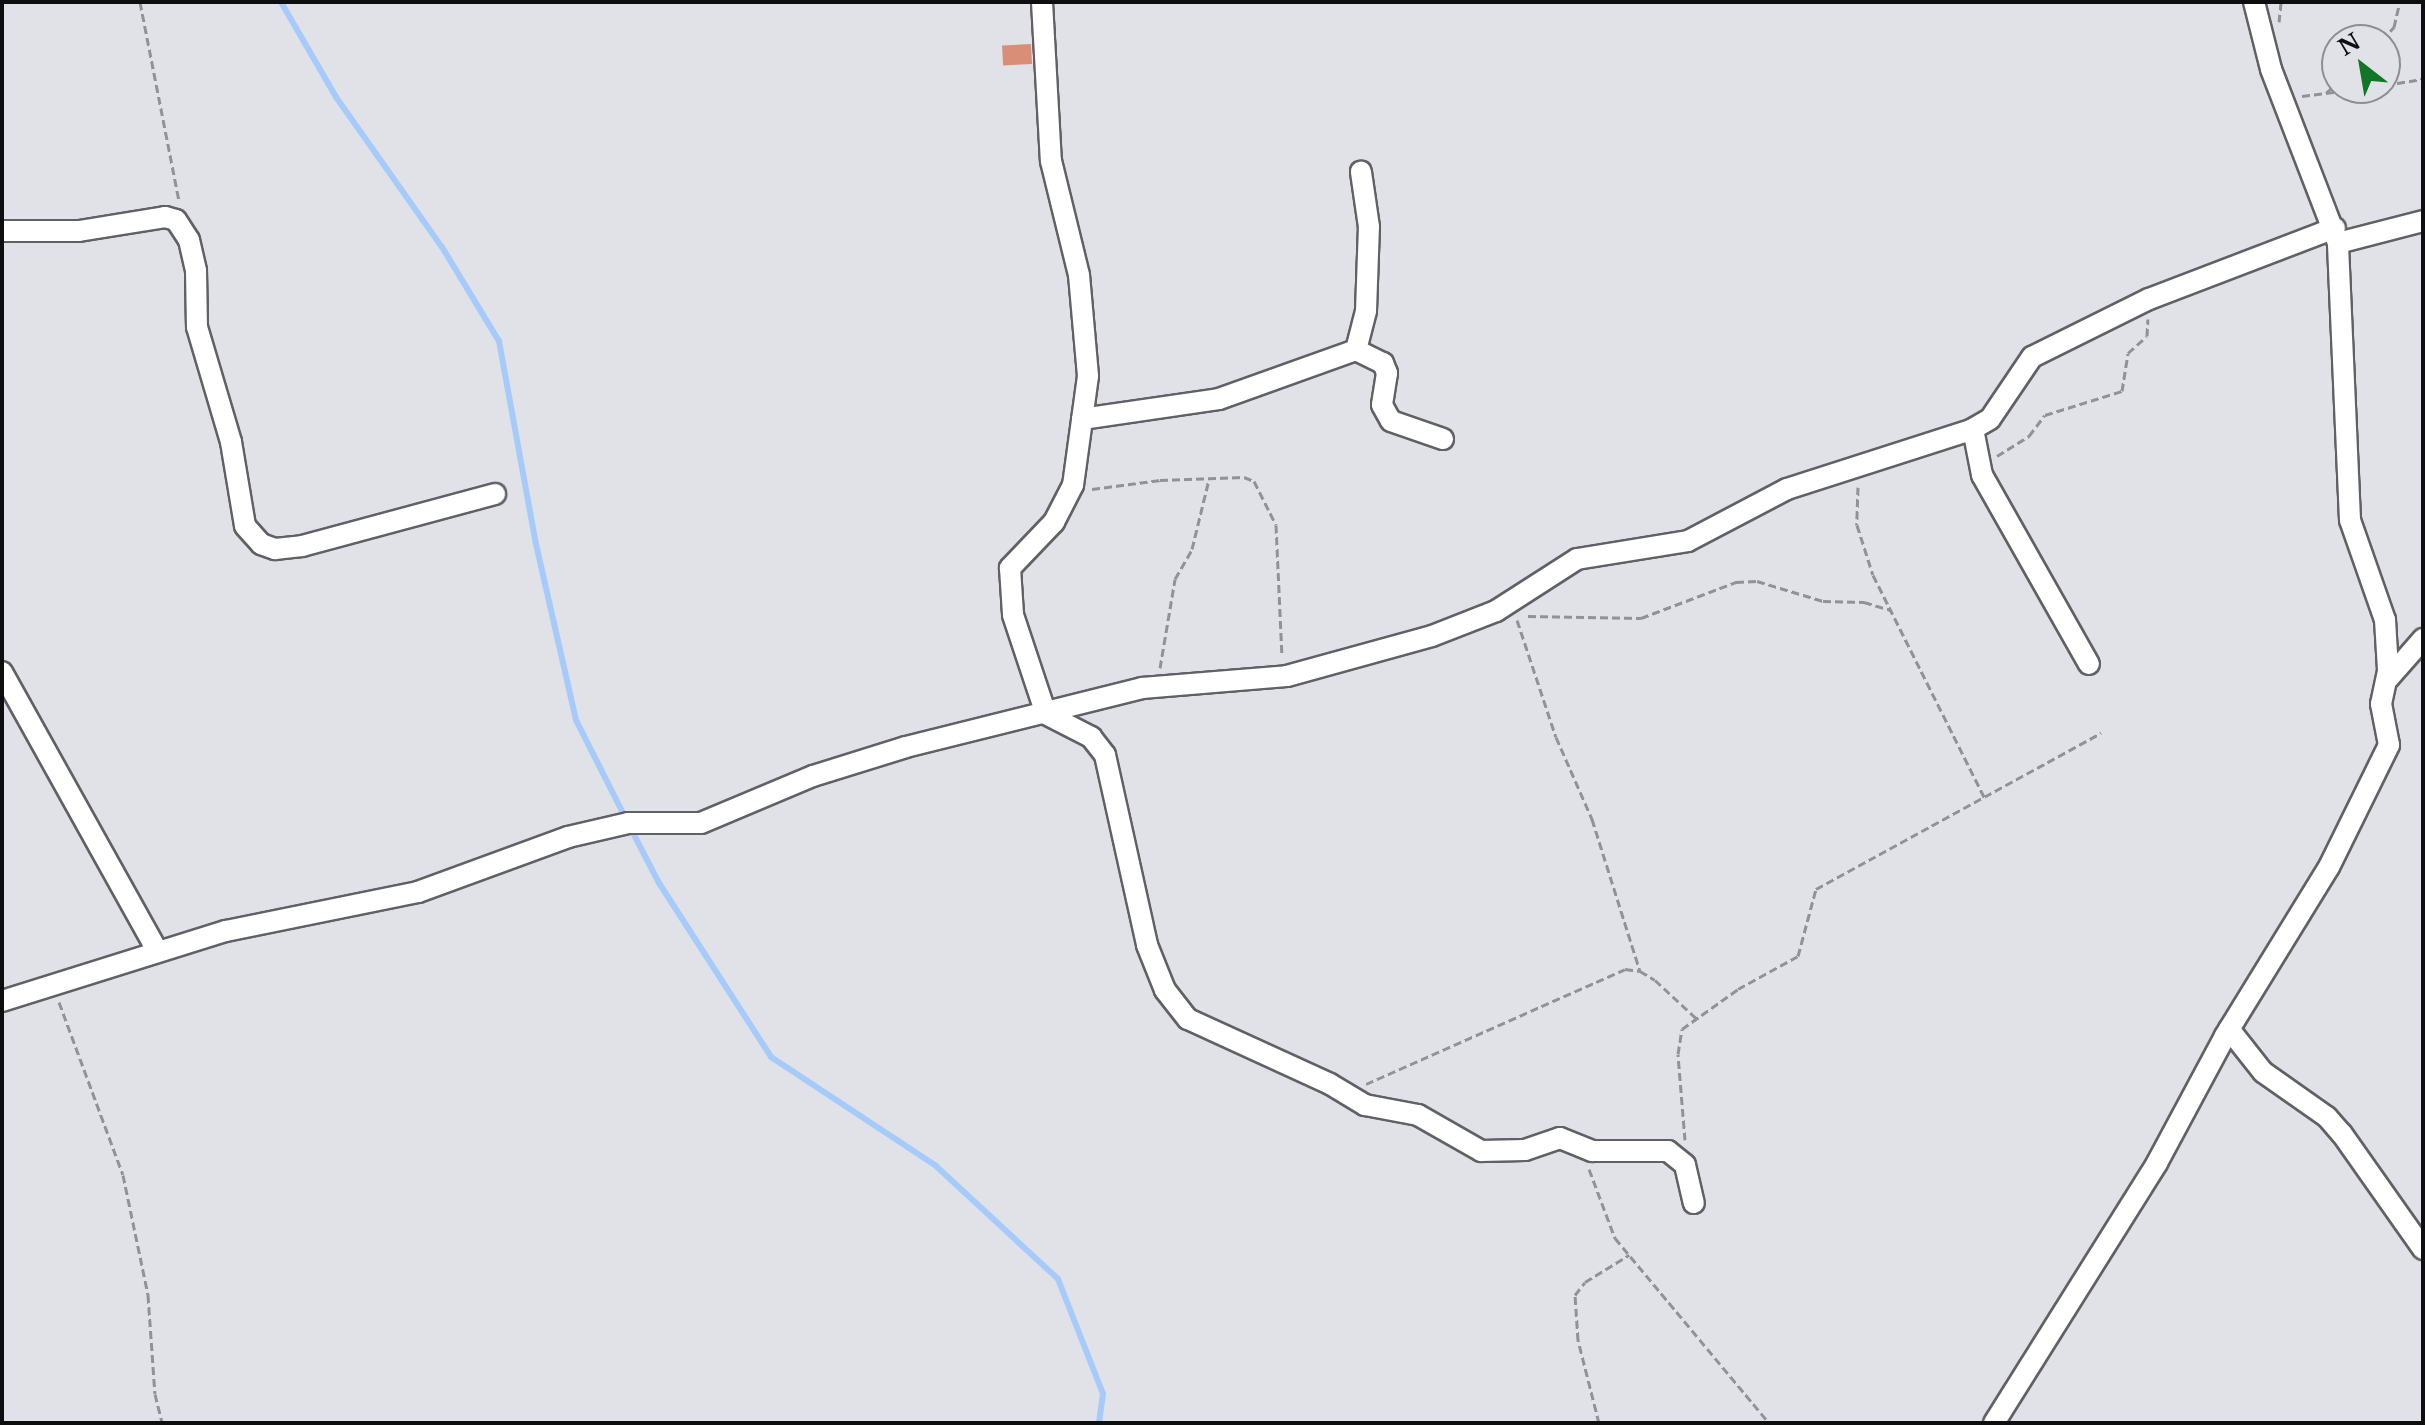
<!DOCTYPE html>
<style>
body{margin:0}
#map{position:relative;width:2425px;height:1425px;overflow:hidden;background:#e1e2e8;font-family:"Libre Baskerville",serif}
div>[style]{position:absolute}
.stream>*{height:6px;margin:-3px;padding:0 3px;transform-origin:3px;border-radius:3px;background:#a6cbfa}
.building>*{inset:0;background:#d88e77;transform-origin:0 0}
.path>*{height:3px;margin-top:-1.5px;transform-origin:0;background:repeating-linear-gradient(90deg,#919296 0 8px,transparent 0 12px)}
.roads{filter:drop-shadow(2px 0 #606066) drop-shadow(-2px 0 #606066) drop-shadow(0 2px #606066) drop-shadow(0 -2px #606066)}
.minor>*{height:20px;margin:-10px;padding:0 10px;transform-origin:10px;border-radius:10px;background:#fff}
span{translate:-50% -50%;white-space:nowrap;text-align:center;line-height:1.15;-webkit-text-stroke:6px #e1e2e8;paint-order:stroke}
.frame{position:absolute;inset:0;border:4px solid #0e0e10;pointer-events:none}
.north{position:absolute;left:2321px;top:24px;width:80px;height:80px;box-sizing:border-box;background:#e1e2e8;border:2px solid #8d8d92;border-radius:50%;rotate:329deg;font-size:22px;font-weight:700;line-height:32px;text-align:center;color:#0e0e10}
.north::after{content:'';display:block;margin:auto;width:28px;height:36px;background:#137626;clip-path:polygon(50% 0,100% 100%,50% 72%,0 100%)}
</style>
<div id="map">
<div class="stream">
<div style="left:281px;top:2px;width:110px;rotate:59.9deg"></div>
<div style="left:336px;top:97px;width:184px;rotate:54.8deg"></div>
<div style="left:442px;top:247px;width:110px;rotate:58.8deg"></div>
<div style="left:499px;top:341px;width:206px;rotate:79.7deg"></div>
<div style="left:536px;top:544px;width:180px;rotate:77.2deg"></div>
<div style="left:576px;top:720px;width:111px;rotate:63.2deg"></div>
<div style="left:631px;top:829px;width:61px;rotate:62.6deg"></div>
<div style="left:659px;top:883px;width:207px;rotate:57.2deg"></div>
<div style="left:771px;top:1057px;width:198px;rotate:33.4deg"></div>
<div style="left:936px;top:1166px;width:166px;rotate:42.8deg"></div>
<div style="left:1058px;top:1279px;width:123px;rotate:68.6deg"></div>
<div style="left:1103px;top:1394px;width:29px;rotate:98deg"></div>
</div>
<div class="building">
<div style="left:1031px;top:44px;width:20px;height:29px;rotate:87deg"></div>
</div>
<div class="path">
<div style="left:140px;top:2px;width:203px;rotate:78.9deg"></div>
<div style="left:2279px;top:22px;width:20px;rotate:-84deg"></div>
<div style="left:2382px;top:40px;width:18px;rotate:-47deg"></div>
<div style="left:2394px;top:27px;width:26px;rotate:-77deg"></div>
<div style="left:2385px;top:85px;width:38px;rotate:-9deg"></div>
<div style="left:2326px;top:93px;width:15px;rotate:-42deg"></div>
<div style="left:2302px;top:96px;width:64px;rotate:-7.2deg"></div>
<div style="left:1997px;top:456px;width:38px;rotate:-32deg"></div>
<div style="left:2029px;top:436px;width:26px;rotate:-53deg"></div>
<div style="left:2045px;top:415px;width:81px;rotate:-17.3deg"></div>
<div style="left:2122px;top:391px;width:38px;rotate:-81deg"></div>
<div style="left:2128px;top:353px;width:25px;rotate:-42deg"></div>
<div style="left:2147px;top:336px;width:17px;rotate:-87deg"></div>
<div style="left:1858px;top:487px;width:38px;rotate:92deg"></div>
<div style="left:1857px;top:525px;width:52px;rotate:72.3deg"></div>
<div style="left:1873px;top:575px;width:250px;rotate:63.4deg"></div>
<div style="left:1092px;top:489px;width:69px;rotate:-7.5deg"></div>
<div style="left:1160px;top:480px;width:84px;rotate:-2deg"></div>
<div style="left:1244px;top:477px;width:11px;rotate:22deg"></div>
<div style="left:1254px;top:481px;width:49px;rotate:63.4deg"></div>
<div style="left:1276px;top:525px;width:131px;rotate:87.4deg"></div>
<div style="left:1528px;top:616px;width:113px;rotate:1deg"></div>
<div style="left:1641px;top:618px;width:102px;rotate:-20.8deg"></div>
<div style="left:1736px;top:582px;width:21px;rotate:-3deg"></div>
<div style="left:1757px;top:581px;width:69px;rotate:16.9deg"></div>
<div style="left:1823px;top:601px;width:41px;rotate:1.4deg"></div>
<div style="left:1864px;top:602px;width:28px;rotate:17deg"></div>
<div style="left:1517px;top:620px;width:123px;rotate:71.6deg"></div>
<div style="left:1556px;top:737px;width:90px;rotate:66.3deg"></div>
<div style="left:1592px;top:819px;width:159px;rotate:72.5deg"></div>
<div style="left:1160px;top:668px;width:90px;rotate:-80.4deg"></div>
<div style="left:1175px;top:579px;width:34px;rotate:-60deg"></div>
<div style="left:1192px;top:549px;width:72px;rotate:-76.3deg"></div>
<div style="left:59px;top:1002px;width:184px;rotate:69.7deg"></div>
<div style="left:123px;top:1175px;width:123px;rotate:78.2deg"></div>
<div style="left:148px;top:1295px;width:99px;rotate:86deg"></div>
<div style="left:155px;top:1394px;width:30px;rotate:76deg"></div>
<div style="left:1366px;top:1084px;width:283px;rotate:-23.9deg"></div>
<div style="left:1625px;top:969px;width:15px;rotate:8deg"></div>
<div style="left:1640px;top:971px;width:17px;rotate:31deg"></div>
<div style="left:1655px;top:980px;width:56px;rotate:42.8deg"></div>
<div style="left:1685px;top:1140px;width:86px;rotate:-94.7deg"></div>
<div style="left:1678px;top:1054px;width:25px;rotate:-81deg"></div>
<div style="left:1682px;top:1029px;width:69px;rotate:-35.5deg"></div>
<div style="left:1738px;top:989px;width:68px;rotate:-28.8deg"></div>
<div style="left:1798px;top:956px;width:69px;rotate:-75deg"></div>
<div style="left:1816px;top:889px;width:325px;rotate:-28.7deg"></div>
<div style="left:1589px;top:1169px;width:74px;rotate:69.4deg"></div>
<div style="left:1615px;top:1238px;width:241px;rotate:50.2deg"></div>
<div style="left:1599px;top:1423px;width:86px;rotate:-104.2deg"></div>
<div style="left:1578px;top:1340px;width:45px;rotate:-93.8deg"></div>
<div style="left:1575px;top:1295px;width:16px;rotate:-52deg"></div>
<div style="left:1585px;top:1282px;width:52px;rotate:-31.5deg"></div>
</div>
<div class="roads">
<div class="minor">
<div style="left:1042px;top:2px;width:159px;rotate:86.8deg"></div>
<div style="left:1051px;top:161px;width:117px;rotate:76.2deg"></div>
<div style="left:1079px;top:275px;width:101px;rotate:84.9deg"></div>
<div style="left:1088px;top:376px;width:110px;rotate:97.8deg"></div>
<div style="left:1073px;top:485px;width:42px;rotate:117.2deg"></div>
<div style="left:1054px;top:522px;width:64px;rotate:133.7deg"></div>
<div style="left:1010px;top:568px;width:47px;rotate:86.3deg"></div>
<div style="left:1013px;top:615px;width:104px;rotate:71.6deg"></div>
<div style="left:1046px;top:714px;width:51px;rotate:27.1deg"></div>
<div style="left:1091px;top:737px;width:23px;rotate:52deg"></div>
<div style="left:1105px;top:755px;width:195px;rotate:77.5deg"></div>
<div style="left:1147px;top:945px;width:48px;rotate:68.2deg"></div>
<div style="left:1165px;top:990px;width:37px;rotate:52deg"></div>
<div style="left:1188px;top:1019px;width:156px;rotate:24.6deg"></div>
<div style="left:1330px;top:1084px;width:41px;rotate:31deg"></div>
<div style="left:1365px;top:1105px;width:54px;rotate:10.7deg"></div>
<div style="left:1418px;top:1115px;width:73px;rotate:29.7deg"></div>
<div style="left:1481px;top:1151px;width:44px;rotate:-1.3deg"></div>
<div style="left:1525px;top:1150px;width:37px;rotate:-19deg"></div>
<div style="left:1560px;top:1138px;width:35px;rotate:22deg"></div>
<div style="left:1592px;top:1151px;width:76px"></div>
<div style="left:1668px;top:1151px;width:22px;rotate:39deg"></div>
<div style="left:1685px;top:1165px;width:39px;rotate:77deg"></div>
<div style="left:2px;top:231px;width:77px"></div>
<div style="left:79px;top:231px;width:87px;rotate:-9.2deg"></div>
<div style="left:165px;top:217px;width:11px;rotate:15deg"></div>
<div style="left:176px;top:220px;width:24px;rotate:57deg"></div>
<div style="left:189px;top:240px;width:32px;rotate:77deg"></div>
<div style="left:196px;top:271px;width:56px;rotate:89deg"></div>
<div style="left:197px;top:327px;width:120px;rotate:73.5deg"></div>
<div style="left:231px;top:442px;width:85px;rotate:80.5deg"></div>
<div style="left:245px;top:526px;width:24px;rotate:48deg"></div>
<div style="left:261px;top:544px;width:15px;rotate:20deg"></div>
<div style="left:275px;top:549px;width:27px;rotate:-6deg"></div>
<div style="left:302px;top:546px;width:200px;rotate:-15.1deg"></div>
<div style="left:2338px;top:243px;width:88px;rotate:-14.5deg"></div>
<div style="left:1356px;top:350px;width:40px;rotate:-75.6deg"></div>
<div style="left:1366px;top:311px;width:84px;rotate:-88deg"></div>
<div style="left:1369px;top:227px;width:56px;rotate:-98.3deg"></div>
<div style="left:1082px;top:419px;width:138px;rotate:-8.3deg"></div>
<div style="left:1219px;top:399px;width:145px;rotate:-19.7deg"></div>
<div style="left:1356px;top:350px;width:30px;rotate:26deg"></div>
<div style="left:1383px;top:363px;width:11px;rotate:68deg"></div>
<div style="left:1387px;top:373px;width:32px;rotate:99deg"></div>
<div style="left:1382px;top:405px;width:18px;rotate:61deg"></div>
<div style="left:1391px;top:421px;width:55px;rotate:19.1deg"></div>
<div style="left:1973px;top:429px;width:47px;rotate:78.9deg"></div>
<div style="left:1982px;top:475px;width:217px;rotate:60.5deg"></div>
<div style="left:2px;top:672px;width:319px;rotate:60.9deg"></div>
<div style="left:2387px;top:680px;width:55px;rotate:-48.7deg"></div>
<div style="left:2px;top:1001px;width:235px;rotate:-17.4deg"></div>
<div style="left:226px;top:931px;width:196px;rotate:-11.5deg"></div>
<div style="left:418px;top:892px;width:160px;rotate:-20.1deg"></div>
<div style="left:568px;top:837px;width:62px;rotate:-13.1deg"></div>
<div style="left:628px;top:823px;width:73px"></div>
<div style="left:701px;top:823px;width:121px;rotate:-22.8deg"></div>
<div style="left:813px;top:776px;width:97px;rotate:-17.3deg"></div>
<div style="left:906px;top:747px;width:243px;rotate:-14deg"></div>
<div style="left:1142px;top:688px;width:145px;rotate:-4.7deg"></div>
<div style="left:1287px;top:676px;width:150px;rotate:-15.4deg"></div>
<div style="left:1432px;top:636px;width:69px;rotate:-21.3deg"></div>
<div style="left:1496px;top:611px;width:96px;rotate:-32.7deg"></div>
<div style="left:1577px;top:559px;width:112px;rotate:-9.2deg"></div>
<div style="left:1688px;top:541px;width:112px;rotate:-27.7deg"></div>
<div style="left:1787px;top:489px;width:193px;rotate:-17.8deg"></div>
<div style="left:1971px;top:430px;width:22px;rotate:-30deg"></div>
<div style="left:1990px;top:419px;width:75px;rotate:-55.9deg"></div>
<div style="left:2032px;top:357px;width:131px;rotate:-26.4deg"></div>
<div style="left:2149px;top:299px;width:199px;rotate:-20.9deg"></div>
<div style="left:2229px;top:1029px;width:55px;rotate:51.7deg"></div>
<div style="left:2263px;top:1072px;width:78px;rotate:35.1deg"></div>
<div style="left:2327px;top:1117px;width:23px;rotate:49deg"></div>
<div style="left:2342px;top:1134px;width:141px;rotate:54.8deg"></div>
<div style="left:1994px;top:1423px;width:307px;rotate:-57.9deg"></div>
<div style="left:2157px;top:1163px;width:144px;rotate:-61.8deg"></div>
<div style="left:2225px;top:1036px;width:198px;rotate:-58.4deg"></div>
<div style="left:2329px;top:867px;width:136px;rotate:-63.8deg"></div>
<div style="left:2389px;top:745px;width:42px;rotate:-101deg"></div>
<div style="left:2381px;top:704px;width:35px;rotate:-78deg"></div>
<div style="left:2388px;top:670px;width:50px;rotate:-93.4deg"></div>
<div style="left:2385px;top:620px;width:106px;rotate:-109.3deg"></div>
<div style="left:2350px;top:520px;width:277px;rotate:-92.5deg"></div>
<div style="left:2338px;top:243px;width:186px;rotate:-111.1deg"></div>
<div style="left:2271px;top:69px;width:69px;rotate:-104.2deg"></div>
</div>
</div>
<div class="frame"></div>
<div class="north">N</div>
</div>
